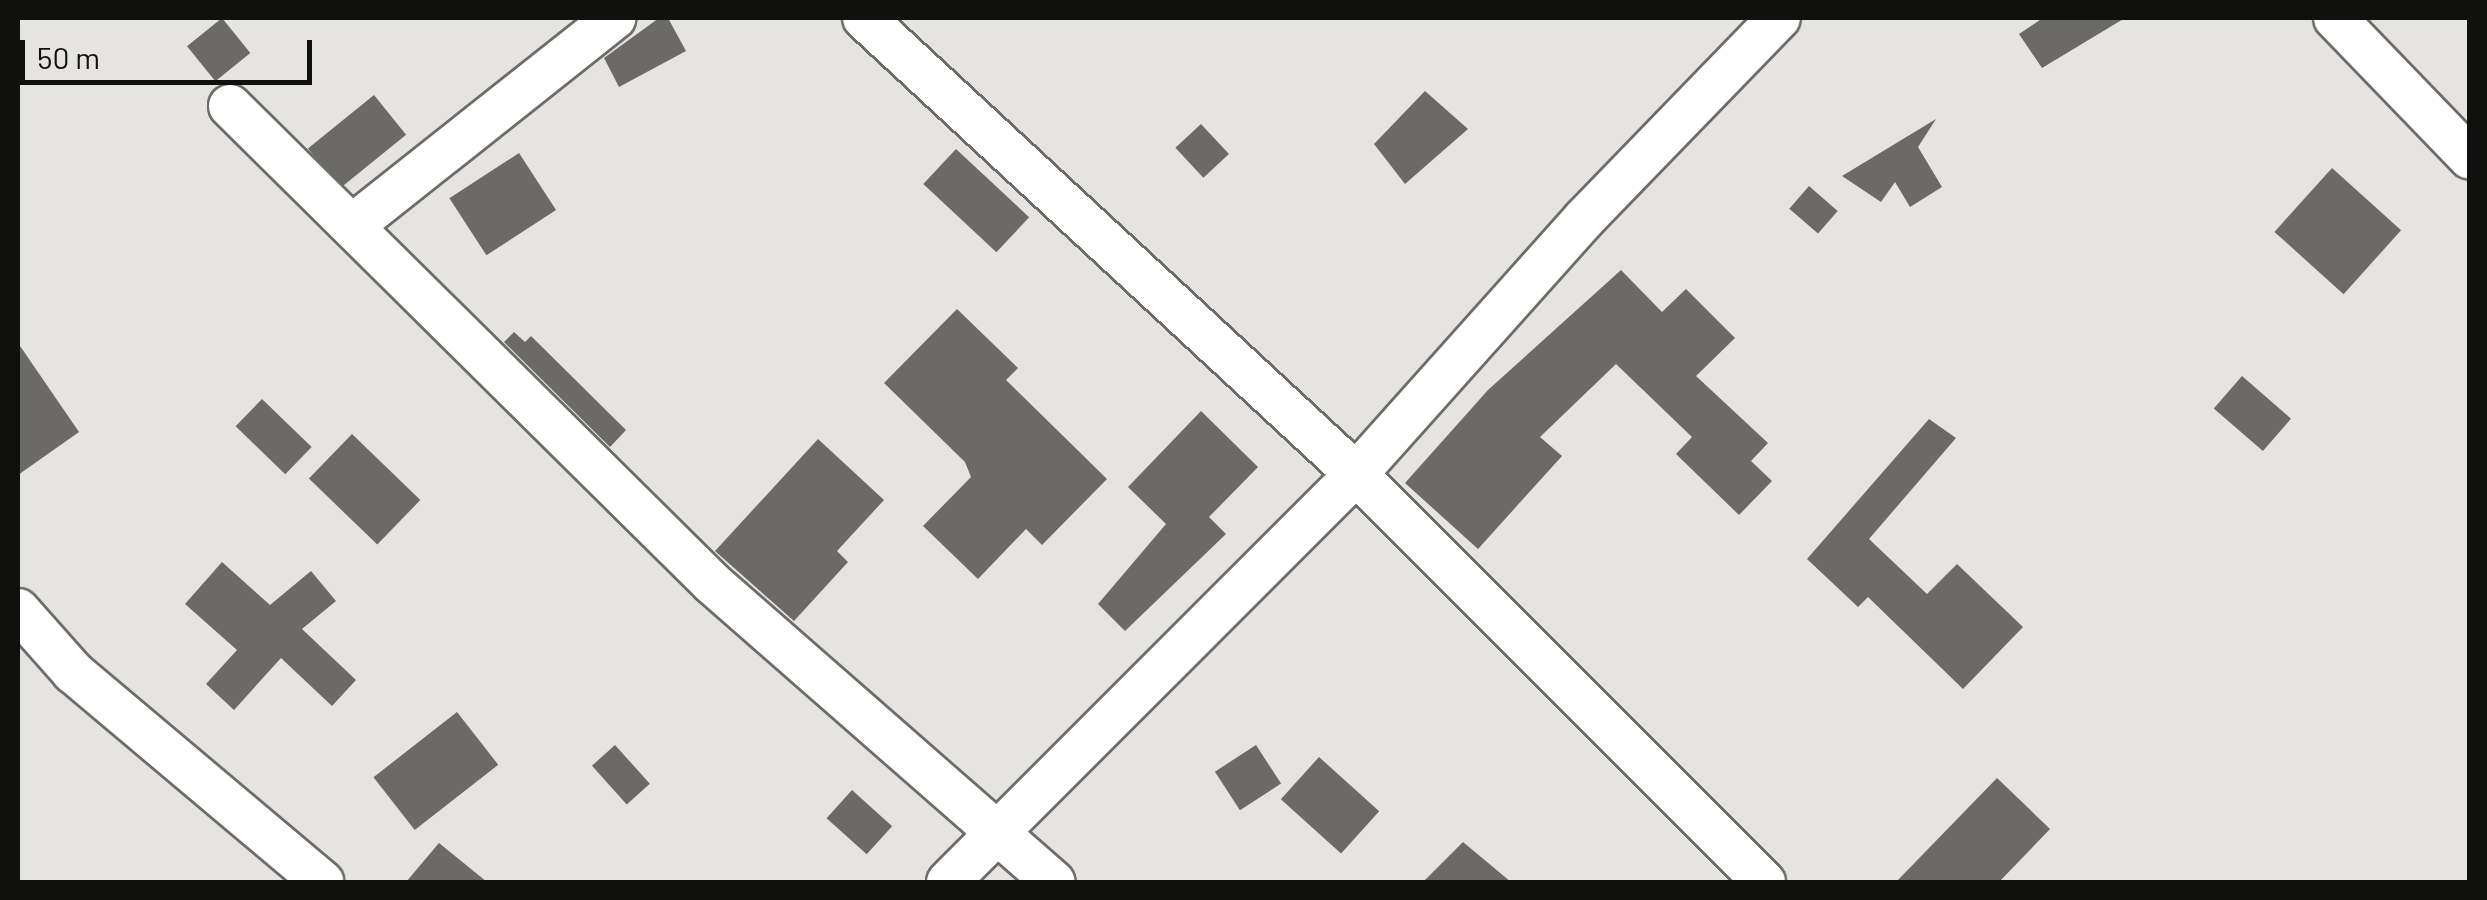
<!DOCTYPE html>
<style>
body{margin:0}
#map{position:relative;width:2487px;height:900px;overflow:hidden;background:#e5e4e0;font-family:Barlow,sans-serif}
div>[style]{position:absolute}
.building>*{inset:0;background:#6b6a67;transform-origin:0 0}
.roads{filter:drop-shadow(2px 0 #6d6c69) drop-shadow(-2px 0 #6d6c69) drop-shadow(0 2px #6d6c69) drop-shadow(0 -2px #6d6c69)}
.street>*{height:42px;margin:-21px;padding:0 21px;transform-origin:21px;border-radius:21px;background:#fff}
span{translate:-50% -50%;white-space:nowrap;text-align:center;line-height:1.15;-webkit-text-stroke:8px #e5e4e0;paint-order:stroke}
.frame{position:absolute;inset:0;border:20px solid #10100f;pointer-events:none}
.scale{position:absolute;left:20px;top:40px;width:292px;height:45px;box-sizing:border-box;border:5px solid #10100f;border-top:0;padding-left:12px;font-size:30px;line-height:35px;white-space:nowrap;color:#10100f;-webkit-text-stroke:8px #e5e4e0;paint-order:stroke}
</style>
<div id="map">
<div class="building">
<div style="left:222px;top:18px;width:45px;height:45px;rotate:51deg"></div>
<div style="clip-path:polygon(659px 18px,668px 18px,686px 51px,619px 87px,604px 58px)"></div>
<div style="clip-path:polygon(2043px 18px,2125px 18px,2042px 68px,2019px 34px)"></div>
<div style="clip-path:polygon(1425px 91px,1468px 129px,1405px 184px,1374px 144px)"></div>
<div style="left:374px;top:95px;width:51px;height:85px;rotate:51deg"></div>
<div style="clip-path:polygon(1936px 119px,1918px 147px,1942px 187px,1910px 207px,1895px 182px,1881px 202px,1842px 176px)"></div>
<div style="left:1201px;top:124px;width:41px;height:35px;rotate:47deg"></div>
<div style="left:956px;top:149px;width:100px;height:48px;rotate:43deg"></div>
<div style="left:519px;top:153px;width:68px;height:83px;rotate:57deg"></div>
<div style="left:2332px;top:168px;width:93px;height:86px;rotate:42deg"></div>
<div style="left:1809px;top:186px;width:38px;height:30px;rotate:41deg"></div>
<div style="clip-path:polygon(1621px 270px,1662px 312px,1686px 289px,1735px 338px,1696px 376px,1768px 443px,1751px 461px,1772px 481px,1739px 515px,1676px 454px,1692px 437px,1616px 364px,1540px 437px,1562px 456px,1478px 549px,1405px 483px,1488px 390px)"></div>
<div style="clip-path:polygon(957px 309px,1018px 368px,1006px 380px,1107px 479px,1042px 545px,1026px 529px,978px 579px,923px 526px,971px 477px,965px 462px,884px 383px)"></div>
<div style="clip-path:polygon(514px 332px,525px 342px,531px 336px,626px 430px,610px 447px,504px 342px)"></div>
<div style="clip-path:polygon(18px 343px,79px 432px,18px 475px)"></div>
<div style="left:2242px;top:376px;width:65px;height:43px;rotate:41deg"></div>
<div style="left:262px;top:399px;width:69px;height:38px;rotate:44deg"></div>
<div style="clip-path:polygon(1201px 411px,1258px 467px,1209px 517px,1226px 534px,1125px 631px,1098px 604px,1166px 524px,1128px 487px)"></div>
<div style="clip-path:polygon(1929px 419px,1956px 438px,1869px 539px,1927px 594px,1957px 564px,2023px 627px,1963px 689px,1868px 597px,1858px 607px,1807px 559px)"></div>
<div style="left:352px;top:434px;width:95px;height:62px;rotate:44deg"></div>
<div style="clip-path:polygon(818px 439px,884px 500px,837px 551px,848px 562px,794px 621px,715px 551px)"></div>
<div style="clip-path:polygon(222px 562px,270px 605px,311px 571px,336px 601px,302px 629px,356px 680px,332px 706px,281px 658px,234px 710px,206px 684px,237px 650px,185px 604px)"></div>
<div style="left:457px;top:712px;width:67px;height:106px;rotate:52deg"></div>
<div style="left:615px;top:745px;width:52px;height:31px;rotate:48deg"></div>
<div style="left:1256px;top:745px;width:46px;height:49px;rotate:57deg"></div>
<div style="left:1319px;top:757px;width:81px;height:57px;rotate:42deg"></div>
<div style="clip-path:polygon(1997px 778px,2050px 829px,1999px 882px,1896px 882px)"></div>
<div style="left:852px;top:790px;width:54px;height:38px;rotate:42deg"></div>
<div style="clip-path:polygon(1463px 842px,1511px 882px,1423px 882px)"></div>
<div style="clip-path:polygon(439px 843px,487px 882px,406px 882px)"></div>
</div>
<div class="roads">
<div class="street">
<div style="left:864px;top:18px;width:671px;rotate:42.83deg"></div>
<div style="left:1356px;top:474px;width:577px;rotate:45deg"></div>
<div style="left:2335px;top:18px;width:194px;rotate:46deg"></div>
<div style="left:230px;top:106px;width:678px;rotate:44.7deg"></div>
<div style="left:712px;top:583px;width:454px;rotate:41.2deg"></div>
<div style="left:352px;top:226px;width:335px;rotate:-38.4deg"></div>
<div style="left:18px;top:610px;width:83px;rotate:48.4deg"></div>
<div style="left:73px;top:672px;width:326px;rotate:40.1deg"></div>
<div style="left:948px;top:882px;width:577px;rotate:-45deg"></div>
<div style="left:1356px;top:474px;width:342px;rotate:-48.2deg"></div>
<div style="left:1584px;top:219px;width:280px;rotate:-45.9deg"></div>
</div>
</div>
<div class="frame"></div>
<div class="scale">50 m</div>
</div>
